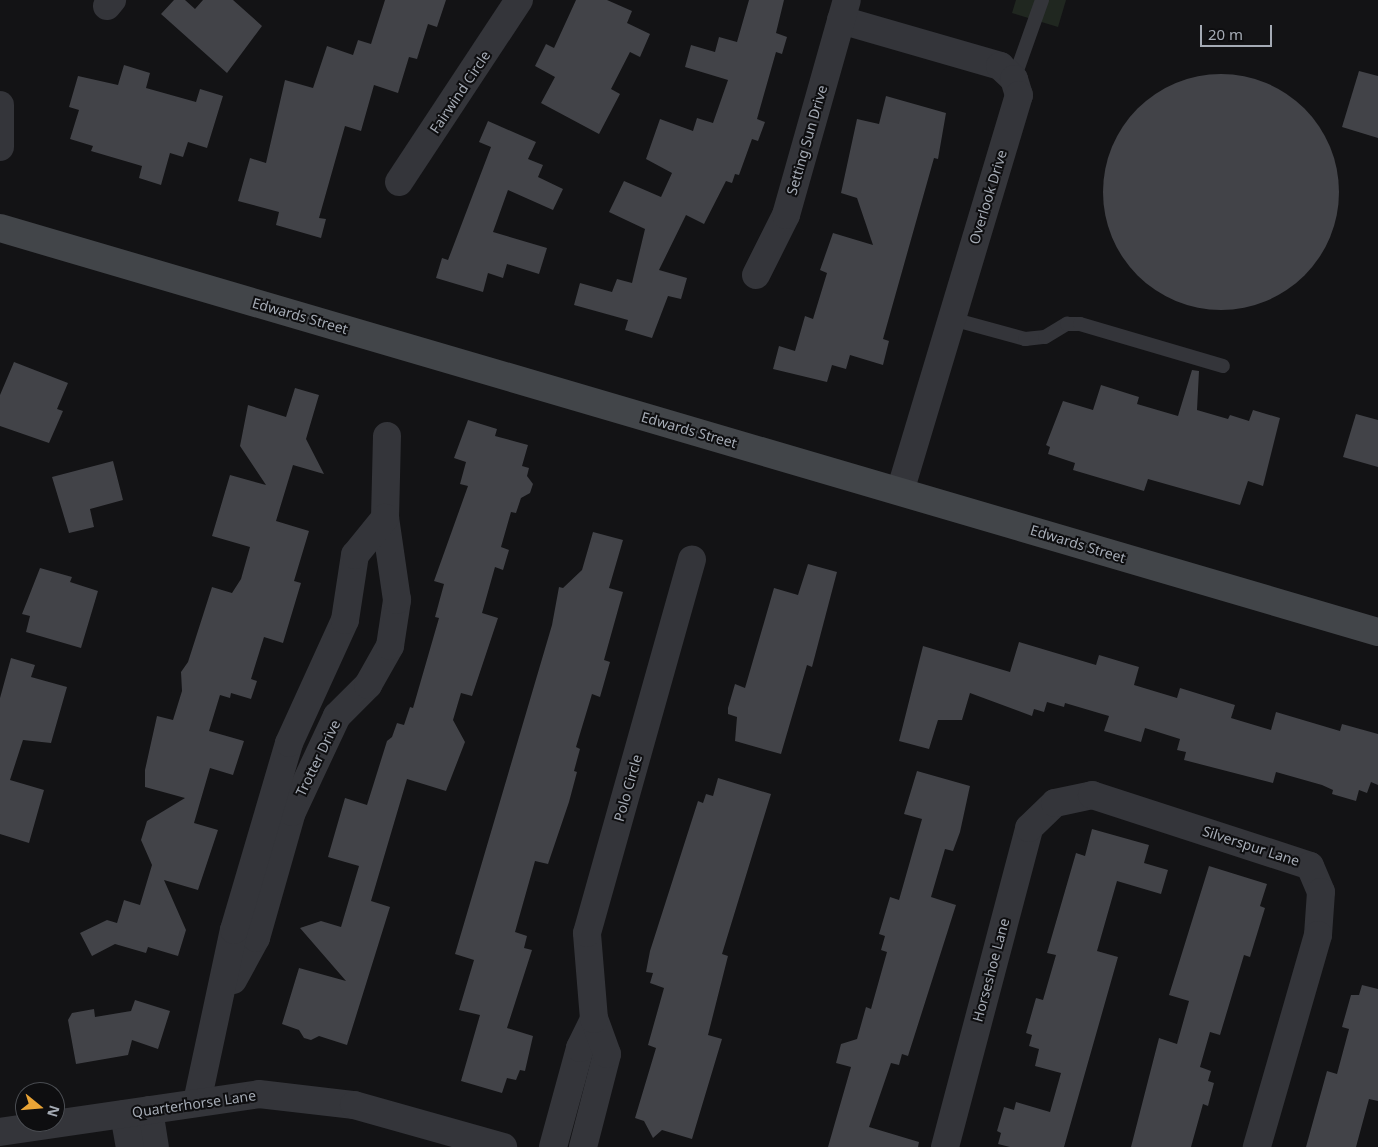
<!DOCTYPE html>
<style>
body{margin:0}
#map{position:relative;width:1378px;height:1147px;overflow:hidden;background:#131315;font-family:"Noto Sans",sans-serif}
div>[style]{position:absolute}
.green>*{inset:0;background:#202720}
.building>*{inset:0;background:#424348}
.round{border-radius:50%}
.service>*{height:14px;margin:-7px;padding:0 7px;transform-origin:7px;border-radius:7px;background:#34353a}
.minor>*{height:28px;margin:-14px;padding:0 14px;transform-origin:14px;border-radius:14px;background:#34353a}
.secondary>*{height:28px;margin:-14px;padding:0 14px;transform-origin:14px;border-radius:14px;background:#424549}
span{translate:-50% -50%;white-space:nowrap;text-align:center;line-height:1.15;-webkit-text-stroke:4px #0e0e10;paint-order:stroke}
.street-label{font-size:14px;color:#a5abb5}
.north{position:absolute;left:15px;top:1082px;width:50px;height:50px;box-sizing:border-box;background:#0e0e10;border:1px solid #4a4d52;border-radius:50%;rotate:107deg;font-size:14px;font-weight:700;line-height:20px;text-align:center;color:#a5abb5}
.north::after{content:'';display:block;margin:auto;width:18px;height:22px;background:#eaa436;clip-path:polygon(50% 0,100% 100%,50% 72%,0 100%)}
.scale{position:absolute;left:1200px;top:25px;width:72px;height:22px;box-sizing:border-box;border:2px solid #a5abb5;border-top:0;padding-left:6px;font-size:15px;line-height:18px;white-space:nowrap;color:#a5abb5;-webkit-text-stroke:4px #0e0e10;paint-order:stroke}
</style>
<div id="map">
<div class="green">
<div style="clip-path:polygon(1016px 0,1066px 0,1058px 27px,1012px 13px)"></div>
</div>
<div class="building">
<div style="clip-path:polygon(174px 0,185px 0,195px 9px,203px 0,233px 0,262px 26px,227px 73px,161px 14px)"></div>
<div style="clip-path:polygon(385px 0,446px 0,437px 27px,428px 24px,417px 59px,409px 57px,398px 93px,374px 85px,361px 131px,345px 126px,319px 218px,326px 219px,321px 238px,276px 225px,279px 212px,238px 201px,250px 158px,266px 163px,285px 80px,313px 88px,327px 46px,353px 55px,358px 40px,371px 44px)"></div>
<div style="clip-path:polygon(576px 0,607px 0,632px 11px,627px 23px,650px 34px,640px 57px,630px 52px,611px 89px,620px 94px,599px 134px,541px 103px,555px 77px,535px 66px,546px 44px,554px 48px)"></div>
<div style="clip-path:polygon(749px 0,784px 0,776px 33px,787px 37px,782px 54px,776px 52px,757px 119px,765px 122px,758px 141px,752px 139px,739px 175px,735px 174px,732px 183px,726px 181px,704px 224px,686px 215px,659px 270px,687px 278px,681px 299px,668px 296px,652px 338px,625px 330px,628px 320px,574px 305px,580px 283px,612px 292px,617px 279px,632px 283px,645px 229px,609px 212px,624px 181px,661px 197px,672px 173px,646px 159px,660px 119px,693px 131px,697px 118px,713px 123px,728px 80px,685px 67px,691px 45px,715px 52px,719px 37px,737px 42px)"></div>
<div style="clip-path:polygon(124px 65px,150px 73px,146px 88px,196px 102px,200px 89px,223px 96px,207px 148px,188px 142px,183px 157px,170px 153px,161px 185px,139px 178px,142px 166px,91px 151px,93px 146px,70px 139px,79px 110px,69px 107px,78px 76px,118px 85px)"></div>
<div style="clip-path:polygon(1359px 71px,1378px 76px,1378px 138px,1342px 127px)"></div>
<div class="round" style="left:1103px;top:74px;width:236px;height:236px"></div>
<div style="clip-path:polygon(886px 96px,946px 113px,938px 159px,934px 158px,883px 339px,889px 341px,883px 365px,850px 355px,846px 369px,832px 365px,827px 382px,773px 369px,779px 346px,795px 351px,805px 316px,813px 319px,827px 273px,820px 270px,833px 233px,873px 245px,857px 198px,841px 193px,857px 119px,879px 124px)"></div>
<div style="clip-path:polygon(488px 121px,536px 142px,528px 159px,543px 165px,538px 177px,563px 189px,553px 210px,508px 190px,493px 232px,547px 248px,539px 274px,507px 264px,503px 278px,488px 273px,483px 292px,436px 278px,442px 258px,448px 260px,491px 147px,479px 142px)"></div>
<div style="clip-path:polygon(14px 362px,68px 383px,57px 409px,63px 411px,49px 443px,0 426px,0 395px)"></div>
<div style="clip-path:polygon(1192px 370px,1199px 371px,1197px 410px,1228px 419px,1230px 415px,1249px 421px,1253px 410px,1280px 418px,1263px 486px,1248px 481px,1240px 505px,1148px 479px,1144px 491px,1073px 470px,1075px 463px,1048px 454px,1050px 447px,1046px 445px,1063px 401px,1093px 410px,1101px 385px,1139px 397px,1137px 404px,1178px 416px)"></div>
<div style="clip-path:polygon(295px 388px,319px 395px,306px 439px,324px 474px,293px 465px,276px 521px,309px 531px,294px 581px,301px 583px,283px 643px,264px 637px,251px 679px,257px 681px,251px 699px,231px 693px,230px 698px,220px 695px,209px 731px,244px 741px,233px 775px,210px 768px,194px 823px,218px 830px,198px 890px,164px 880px,186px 930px,178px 956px,148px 947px,146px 953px,115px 944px,92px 956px,80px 933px,107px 920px,117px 923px,124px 900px,140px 905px,152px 865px,141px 840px,147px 821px,185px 798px,145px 787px,145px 770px,157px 716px,173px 720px,182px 691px,181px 672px,188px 662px,212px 587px,232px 593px,241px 579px,250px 547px,212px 536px,230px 475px,266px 485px,240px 446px,248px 405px,286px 417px)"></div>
<div style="clip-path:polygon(1356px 414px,1378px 420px,1378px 467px,1343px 457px)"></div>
<div style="clip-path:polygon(468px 420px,497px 429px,495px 436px,528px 445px,522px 466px,529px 468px,527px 476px,533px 484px,530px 493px,521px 498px,516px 513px,511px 512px,501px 547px,509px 550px,503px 570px,495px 567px,482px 613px,498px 618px,472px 696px,461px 693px,453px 720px,465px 742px,446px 791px,407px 779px,371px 901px,390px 907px,347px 1045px,319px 1036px,311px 1040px,304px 1038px,299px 1030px,282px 1024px,299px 968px,346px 981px,300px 928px,321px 921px,341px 927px,359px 866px,328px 857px,345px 798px,367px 805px,387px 741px,392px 737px,397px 723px,404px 725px,410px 707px,413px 708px,439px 618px,435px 617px,444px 584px,434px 581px,468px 486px,460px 484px,466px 462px,454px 458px)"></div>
<div style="clip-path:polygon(113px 461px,123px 500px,90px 509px,94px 527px,69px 533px,52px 477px)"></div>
<div style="clip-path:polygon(593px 532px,623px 540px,609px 588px,623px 592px,604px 660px,610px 662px,600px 697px,592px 694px,576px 747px,580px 749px,574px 771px,577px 772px,569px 802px,548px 864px,535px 861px,515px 932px,527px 936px,524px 948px,532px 950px,507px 1028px,533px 1036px,525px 1071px,520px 1070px,516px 1080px,507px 1078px,502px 1093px,461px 1081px,480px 1015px,459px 1010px,474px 960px,455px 954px,552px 625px,559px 587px,563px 588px,582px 570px)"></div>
<div style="clip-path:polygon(808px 564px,837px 572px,812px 667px,807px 665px,781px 754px,735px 741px,737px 717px,728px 714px,728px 708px,735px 684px,745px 688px,774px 588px,798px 595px)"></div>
<div style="clip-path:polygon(40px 568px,72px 577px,70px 582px,98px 591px,81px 648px,26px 632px,30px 616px,22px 614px)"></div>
<div style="clip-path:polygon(1019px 642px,1096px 665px,1099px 655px,1139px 667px,1134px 685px,1177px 698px,1180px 688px,1235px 705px,1231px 718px,1271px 730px,1276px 712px,1340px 731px,1342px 724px,1378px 734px,1378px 785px,1371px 782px,1367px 793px,1359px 790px,1356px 801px,1332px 794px,1333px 790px,1322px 785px,1276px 772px,1273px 783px,1184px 760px,1186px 752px,1177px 750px,1180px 739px,1145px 728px,1141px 742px,1104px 731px,1109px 716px,1065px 703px,1064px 707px,1047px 702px,1044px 712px,1034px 709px,1032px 716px,970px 693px,962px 720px,938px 720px,929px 749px,899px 741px,923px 646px,1010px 672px)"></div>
<div style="clip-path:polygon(11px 658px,35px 665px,31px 677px,67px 687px,51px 743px,23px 740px,10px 780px,44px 790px,29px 843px,0 834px,0 698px)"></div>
<div style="clip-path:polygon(917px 771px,970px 786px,960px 832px,953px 851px,945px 849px,931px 897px,956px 905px,908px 1056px,902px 1054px,899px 1065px,891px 1063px,869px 1127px,919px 1142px,918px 1147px,828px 1147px,851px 1067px,836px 1063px,841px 1044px,857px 1039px,866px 1007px,871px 1009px,887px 952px,881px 950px,885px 936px,879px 934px,890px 897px,899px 900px,922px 819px,904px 814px)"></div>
<div style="clip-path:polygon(718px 778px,771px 794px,722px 954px,728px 956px,708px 1035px,722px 1039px,692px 1139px,662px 1130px,653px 1138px,644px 1121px,635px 1118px,656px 1048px,648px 1045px,664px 988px,650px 983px,653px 973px,646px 972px,650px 951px,698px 801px,703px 803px,706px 794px,713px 796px)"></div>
<div style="clip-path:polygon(1092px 829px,1149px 845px,1144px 863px,1168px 870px,1161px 894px,1117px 881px,1097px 951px,1118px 957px,1064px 1147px,1010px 1147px,998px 1144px,1001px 1133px,997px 1131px,1004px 1107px,1014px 1110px,1016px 1102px,1050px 1112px,1061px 1073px,1035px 1066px,1039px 1049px,1029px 1046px,1032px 1035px,1026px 1033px,1036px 998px,1043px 1000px,1056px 955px,1047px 953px,1076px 853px,1085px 856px)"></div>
<div style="clip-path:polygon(1209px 866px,1267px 884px,1260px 906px,1265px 908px,1250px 957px,1244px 955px,1220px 1035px,1210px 1032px,1200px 1067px,1211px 1071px,1208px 1081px,1214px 1083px,1208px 1106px,1203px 1104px,1191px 1147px,1131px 1147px,1159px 1038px,1177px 1044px,1189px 1001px,1169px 995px)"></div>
<div style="clip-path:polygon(1362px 985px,1378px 989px,1378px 1101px,1369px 1099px,1356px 1147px,1306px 1147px,1327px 1071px,1337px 1074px,1349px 1029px,1342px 1027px,1351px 995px,1359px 995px)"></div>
<div style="clip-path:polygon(135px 1000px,170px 1011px,158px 1049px,132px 1040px,128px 1055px,76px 1064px,68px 1020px,72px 1013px,94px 1009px,95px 1017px,131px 1011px)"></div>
</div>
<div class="service">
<div style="left:1014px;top:79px;width:84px;rotate:-70.5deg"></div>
<div style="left:952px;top:319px;width:76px;rotate:15.3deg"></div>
<div style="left:1025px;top:339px;width:20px;rotate:-6deg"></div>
<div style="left:1045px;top:337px;width:26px;rotate:-31deg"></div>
<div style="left:1067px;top:324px;width:13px"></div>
<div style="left:1080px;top:324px;width:149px;rotate:16.4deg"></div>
</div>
<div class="minor">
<div style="left:107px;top:6px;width:8px;rotate:-50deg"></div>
<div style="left:841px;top:20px;width:166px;rotate:16.1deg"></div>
<div style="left:1000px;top:66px;width:19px;rotate:43deg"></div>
<div style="left:1014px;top:79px;width:17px;rotate:73deg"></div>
<div style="left:1019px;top:95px;width:413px;rotate:106.7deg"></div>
<div style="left:0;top:105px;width:42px;rotate:90deg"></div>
<div style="left:399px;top:182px;width:218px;rotate:-56.6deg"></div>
<div style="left:756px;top:275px;width:67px;rotate:-63.4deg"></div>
<div style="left:786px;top:215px;width:223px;rotate:-74.2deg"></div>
<div style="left:233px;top:980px;width:48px;rotate:-61.3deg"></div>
<div style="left:256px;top:938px;width:131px;rotate:-74.1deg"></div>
<div style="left:292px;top:812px;width:106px;rotate:-64.9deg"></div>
<div style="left:337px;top:716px;width:44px;rotate:-45deg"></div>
<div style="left:368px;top:685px;width:45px;rotate:-60.6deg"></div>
<div style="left:390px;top:646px;width:47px;rotate:-81.3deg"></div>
<div style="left:397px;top:600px;width:83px;rotate:-98.3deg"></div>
<div style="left:385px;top:518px;width:82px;rotate:-88.6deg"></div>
<div style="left:197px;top:1102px;width:176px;rotate:-77.9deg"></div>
<div style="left:234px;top:930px;width:195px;rotate:-73.6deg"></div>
<div style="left:289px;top:743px;width:135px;rotate:-65.5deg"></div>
<div style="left:345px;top:620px;width:66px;rotate:-81.3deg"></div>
<div style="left:355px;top:555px;width:48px;rotate:-51deg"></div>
<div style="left:149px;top:1110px;width:37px;rotate:81deg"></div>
<div style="left:124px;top:1114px;width:34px;rotate:80deg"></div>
<div style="left:0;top:1132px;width:262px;rotate:-8.3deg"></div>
<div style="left:259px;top:1094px;width:96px;rotate:6.6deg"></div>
<div style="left:354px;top:1105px;width:155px;rotate:15.7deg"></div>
<div style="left:553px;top:1147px;width:103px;rotate:-74.7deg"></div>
<div style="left:580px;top:1048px;width:32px;rotate:-64deg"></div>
<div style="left:583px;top:1147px;width:96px;rotate:-75.5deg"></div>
<div style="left:607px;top:1054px;width:37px;rotate:-110deg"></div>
<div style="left:594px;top:1019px;width:86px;rotate:-94.7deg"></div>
<div style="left:587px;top:933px;width:388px;rotate:-74.3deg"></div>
<div style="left:945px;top:1147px;width:330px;rotate:-75.2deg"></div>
<div style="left:1029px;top:828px;width:36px;rotate:-44deg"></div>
<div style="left:1055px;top:803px;width:38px;rotate:-12deg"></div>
<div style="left:1092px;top:795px;width:229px;rotate:18deg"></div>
<div style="left:1310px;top:866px;width:28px;rotate:67deg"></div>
<div style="left:1321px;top:892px;width:43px;rotate:94deg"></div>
<div style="left:1318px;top:935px;width:221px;rotate:106.1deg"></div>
</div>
<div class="secondary">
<div style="left:0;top:228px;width:1436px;rotate:16.34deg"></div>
</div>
<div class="street-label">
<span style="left:460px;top:92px;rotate:-56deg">Fairwind Circle</span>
<span style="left:807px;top:140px;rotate:-74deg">Setting Sun Drive</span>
<span style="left:988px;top:197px;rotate:-73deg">Overlook Drive</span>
<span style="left:300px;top:316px;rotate:16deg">Edwards Street</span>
<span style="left:689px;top:430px;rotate:16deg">Edwards Street</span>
<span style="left:1078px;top:544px;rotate:17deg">Edwards Street</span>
<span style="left:318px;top:758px;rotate:-64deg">Trotter Drive</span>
<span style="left:628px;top:788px;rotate:-74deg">Polo Circle</span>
<span style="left:1251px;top:846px;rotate:18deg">Silverspur Lane</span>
<span style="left:991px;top:970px;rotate:-75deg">Horseshoe Lane</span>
<span style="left:194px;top:1104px;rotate:-8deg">Quarterhorse Lane</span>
</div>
<div class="north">N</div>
<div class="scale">20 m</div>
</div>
